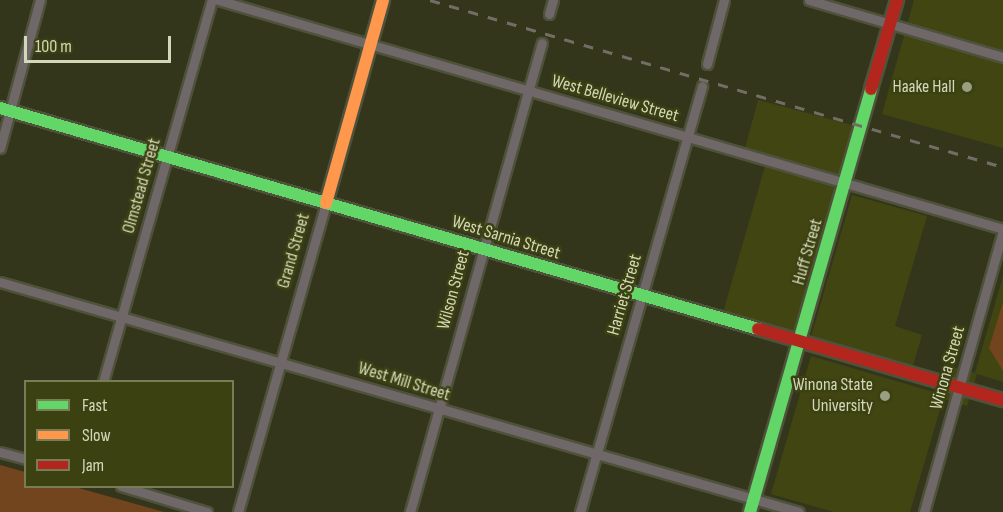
<!DOCTYPE html>
<style>
body{margin:0}
#map{position:relative;width:1003px;height:512px;overflow:hidden;background:#34361c;font-family:"Sofia Sans Condensed",sans-serif}
div>[style]{position:absolute}
.built>*{inset:0;background:#404512;transform-origin:0 0}
.green>*{inset:0;background:#73451e}
.roads{filter:drop-shadow(2px 0 #4f523b) drop-shadow(-2px 0 #4f523b) drop-shadow(0 2px #4f523b) drop-shadow(0 -2px #4f523b)}
.street>*{height:9px;margin:-4.5px;padding:0 4.5px;transform-origin:4.5px;border-radius:4.5px;background:#706868}
.fast>*{height:12px;margin:-6px;padding:0 6px;transform-origin:6px;border-radius:6px;background:#63d668}
.slow>*{height:12px;margin:-6px;padding:0 6px;transform-origin:6px;border-radius:6px;background:#ff974d}
.jam>*{height:12px;margin:-6px;padding:0 6px;transform-origin:6px;border-radius:6px;background:#b3261e}
.rail>*{height:3px;margin-top:-1.5px;transform-origin:0;background:repeating-linear-gradient(90deg,#726e65 0 10px,transparent 0 20px)}
.dots>*{width:16px;height:16px;translate:-50% -50%;box-sizing:border-box;border:3px solid #3c4112;border-radius:50%}
span{translate:-50% -50%;white-space:nowrap;text-align:center;line-height:1.15;-webkit-text-stroke:5px #3c4112;paint-order:stroke}
.poi-label{font-size:18px;color:#d3d8b9}
.right{translate:-100% -50%;text-align:right}
.street-label{font-size:18px;color:#d3d8b9}
.legend{position:absolute;left:24px;top:380px;width:210px;height:108px;box-sizing:border-box;background:#3c4112;border:2px solid #787d55;margin:0;padding:8px 10px;list-style:none;font-size:18px;color:#d3d8b9}
.legend li{display:flex;align-items:center;gap:12px;height:30px}
.legend b{width:30px;border:2px solid #787d55}
.scale{position:absolute;left:24px;top:36px;width:147px;height:27px;box-sizing:border-box;border:3px solid #d3d8b9;border-top:0;padding-left:8px;font-size:18px;line-height:21px;white-space:nowrap;color:#d3d8b9;-webkit-text-stroke:4px #3c4112;paint-order:stroke}
</style>
<div id="map">
<div class="built">
<div style="clip-path:polygon(914px 0,1003px 0,1003px 148px,882px 114px)"></div>
<div style="left:758px;top:100px;width:98px;height:51px;rotate:15deg"></div>
<div style="left:765px;top:166px;width:75px;height:151px;rotate:16deg"></div>
<div style="clip-path:polygon(852px 195px,927px 216px,895px 326px,922px 335px,912px 369px,810px 340px)"></div>
<div style="clip-path:polygon(1003px 276px,1003px 382px,977px 374px,967px 406px,943px 399px,910px 512px,834px 512px,771px 494px,811px 356px,940px 394px,948px 366px,975px 373px)"></div>
</div>
<div class="green">
<div style="clip-path:polygon(1003px 302px,1003px 371px,989px 348px)"></div>
<div style="clip-path:polygon(0 465px,25px 472px,26px 486px,75px 487px,164px 512px,0 512px)"></div>
</div>
<div class="roads">
<div class="street">
<div style="left:218px;top:0;width:818px;rotate:16.26deg"></div>
<div style="left:809px;top:0;width:202px;rotate:16.4deg"></div>
<div style="left:549px;top:14px;width:15px;rotate:-74deg"></div>
<div style="left:707px;top:64px;width:66px;rotate:-75.1deg"></div>
<div style="left:0;top:148px;width:153px;rotate:-74.9deg"></div>
<div style="left:0;top:282px;width:831px;rotate:16.06deg"></div>
<div style="left:103px;top:382px;width:397px;rotate:-74.1deg"></div>
<div style="left:0;top:452px;width:27px;rotate:15deg"></div>
<div style="left:121px;top:486px;width:90px;rotate:16.8deg"></div>
<div style="left:238px;top:512px;width:321px;rotate:-74.1deg"></div>
<div style="left:410px;top:512px;width:487px;rotate:-74.3deg"></div>
<div style="left:580px;top:512px;width:443px;rotate:-74deg"></div>
<div style="left:924px;top:512px;width:292px;rotate:-74.3deg"></div>
</div>
<div class="fast">
<div style="left:0;top:108px;width:790px;rotate:16.25deg"></div>
<div style="left:750px;top:512px;width:440px;rotate:-74deg"></div>
</div>
<div class="slow">
<div style="left:326px;top:203px;width:211px;rotate:-74.3deg"></div>
</div>
<div class="jam">
<div style="left:871px;top:89px;width:93px;rotate:-73.7deg"></div>
<div style="left:758px;top:329px;width:255px;rotate:16.2deg"></div>
</div>
</div>
<div class="rail">
<div style="left:430px;top:0;width:597px;rotate:16.25deg"></div>
</div>
<div class="dots">
<div style="left:967px;top:87px;background:#9b9f82"></div>
<div style="left:885px;top:396px;background:#9b9f82"></div>
</div>
<div class="poi-label">
<span class="right" style="left:955px;top:87px">Haake Hall</span>
<span class="right" style="left:873px;top:396px">Winona State<br>University</span>
</div>
<div class="street-label">
<span style="left:615px;top:99px;rotate:16deg">West Belleview Street</span>
<span style="left:142px;top:186px;rotate:-74deg">Olmstead Street</span>
<span style="left:506px;top:238px;rotate:17deg">West Sarnia Street</span>
<span style="left:294px;top:251px;rotate:-74deg">Grand Street</span>
<span style="left:808px;top:252px;rotate:-74deg">Huff Street</span>
<span style="left:454px;top:290px;rotate:-75deg">Wilson Street</span>
<span style="left:625px;top:295px;rotate:-74deg">Harriet Street</span>
<span style="left:948px;top:368px;rotate:-74deg">Winona Street</span>
<span style="left:404px;top:382px;rotate:17deg">West Mill Street</span>
</div>
<ul class="legend">
<li><b style="height:8px;background:#63d668"></b>Fast</li>
<li><b style="height:8px;background:#ff974d"></b>Slow</li>
<li><b style="height:8px;background:#b3261e"></b>Jam</li>
</ul>
<div class="scale">100 m</div>
</div>
